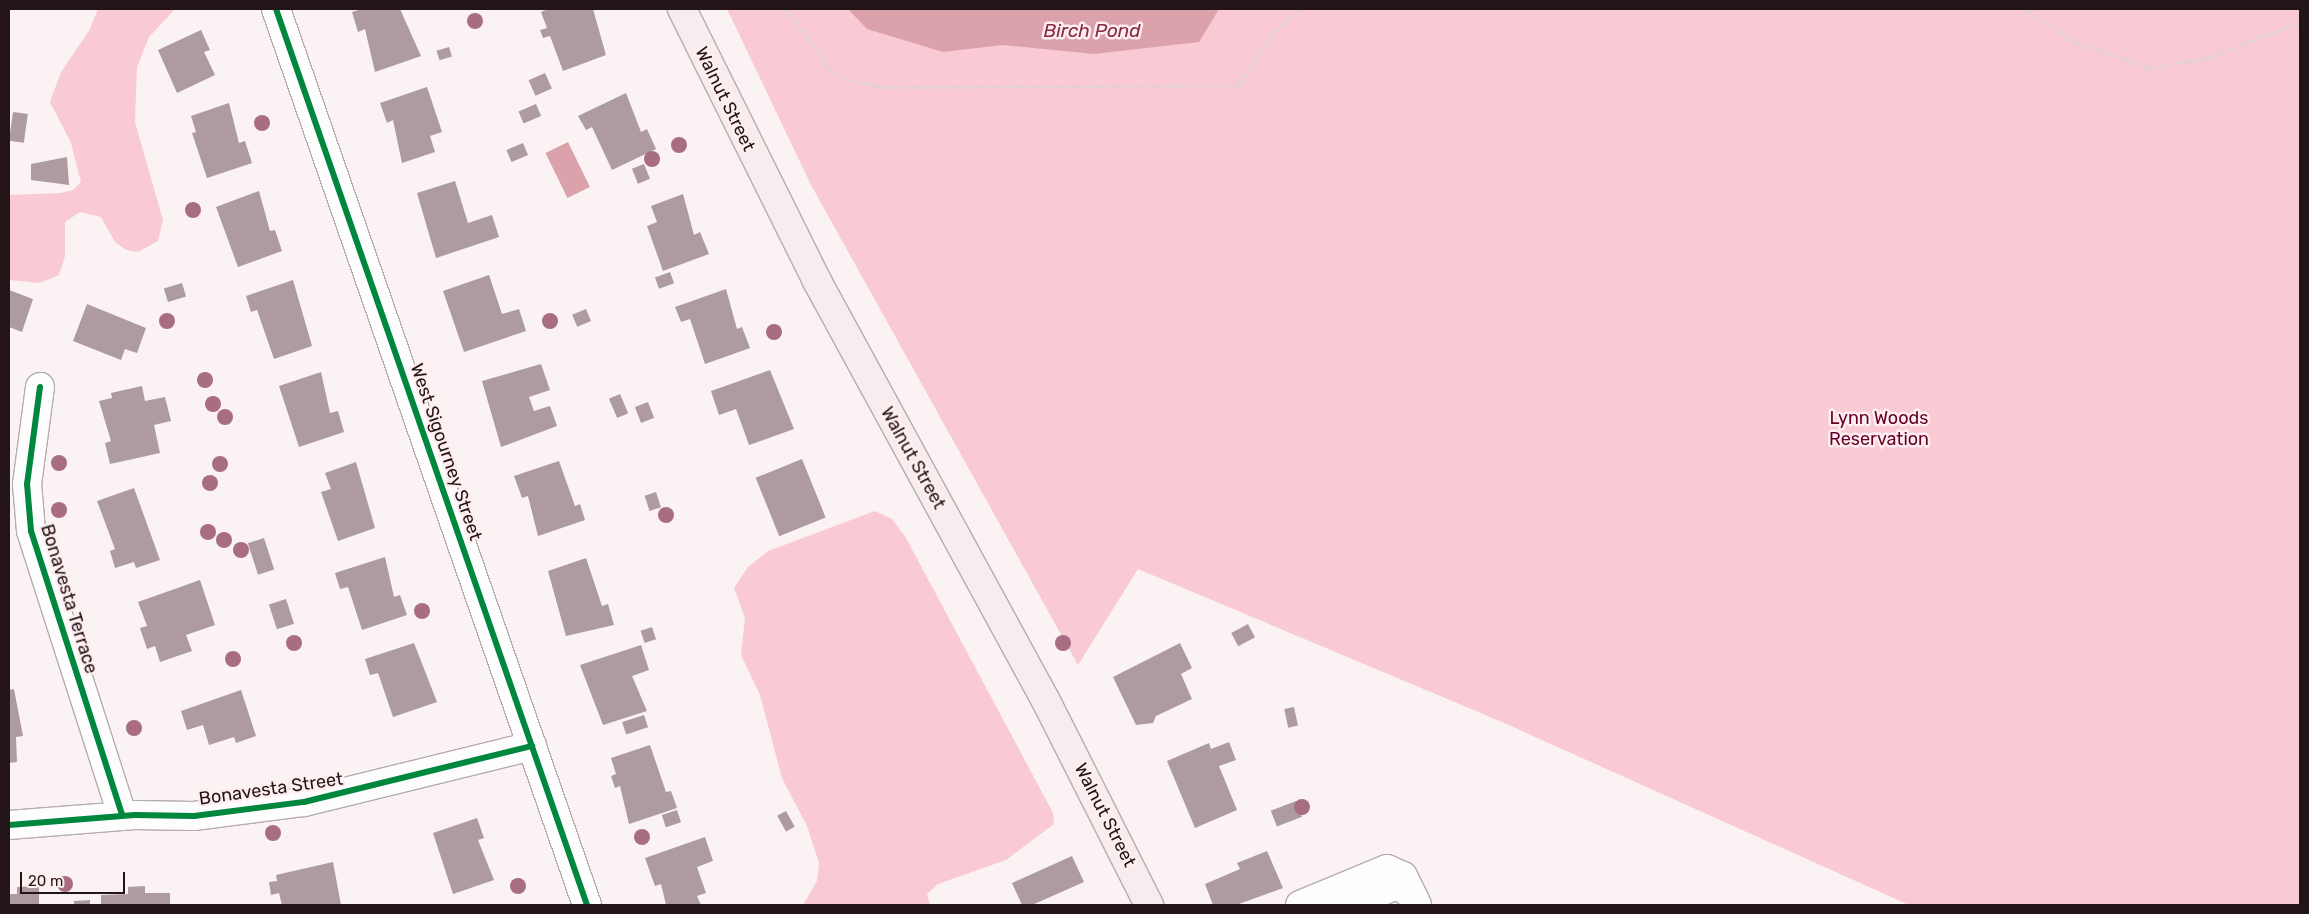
<!DOCTYPE html>
<style>
body{margin:0}
#map{position:relative;width:2309px;height:914px;overflow:hidden;background:#faf2f3;font-family:Rubik,sans-serif}
div>[style]{position:absolute}
.green>*{inset:0;background:#f9cad3}
.water>*{inset:0;background:#dba2ac;transform-origin:0 0}
.building>*{inset:0;background:#ad9b9f;transform-origin:0 0}
.path>*{height:3px;margin-top:-1.5px;transform-origin:0;background:repeating-linear-gradient(90deg,#d7d4d4 0 2.5px,transparent 0 5px)}
.roads{filter:drop-shadow(1px 0 #b6acad) drop-shadow(-1px 0 #b6acad) drop-shadow(0 1px #b6acad) drop-shadow(0 -1px #b6acad)}
.minor>*{height:28px;margin:-14px;padding:0 14px;transform-origin:14px;border-radius:14px;background:#fefdfd}
.major>*{height:28px;margin:-14px;padding:0 14px;transform-origin:14px;border-radius:14px;background:#f7edef}
.cycleway>*{height:6px;margin:-3px;padding:0 3px;transform-origin:3px;border-radius:3px;background:#00873e}
.trees>*{width:16px;height:16px;margin:-8px;border-radius:50%;background:#a86d83}
span{translate:-50% -50%;white-space:nowrap;text-align:center;line-height:1.15;-webkit-text-stroke:5px #feeef0;paint-order:stroke}
.street-label{font-size:18px;color:#231517}
.park-label{font-size:18px;color:#650128}
.water-label{font-size:19px;color:#872943;font-style:italic}
.frame{position:absolute;inset:0;border:10px solid #231517;pointer-events:none}
.scale{position:absolute;left:20px;top:872px;width:105px;height:22px;box-sizing:border-box;border:2px solid #231517;border-top:0;padding-left:6px;font-size:15px;line-height:18px;white-space:nowrap;color:#231517;-webkit-text-stroke:4px #feeef0;paint-order:stroke}
</style>
<div id="map">
<div class="green">
<div style="clip-path:polygon(98px 9px,175px 9px,149px 37px,137px 67px,135px 122px,163px 220px,158px 241px,138px 252px,126px 250px,115px 242px,101px 217px,80px 212px,65px 222px,65px 256px,59px 275px,39px 283px,9px 280px,9px 195px,61px 193px,73px 190px,81px 182px,71px 143px,50px 102px,61px 72px,89px 31px)"></div>
<div style="clip-path:polygon(727px 9px,2300px 9px,2300px 905px,1909px 905px,1502px 722px,1138px 569px,1078px 665px,811px 185px)"></div>
<div style="clip-path:polygon(875px 511px,892px 519px,906px 538px,1053px 813px,1054px 824px,1006px 860px,938px 884px,927px 894px,930px 905px,803px 905px,817px 881px,819px 863px,807px 826px,782px 778px,760px 695px,741px 655px,745px 618px,734px 588px,748px 567px,768px 551px)"></div>
</div>
<div class="water">
<div style="clip-path:polygon(848px 9px,1219px 9px,1199px 42px,1094px 54px,1003px 45px,943px 52px,867px 29px)"></div>
<div style="left:568px;top:142px;width:50px;height:25px;rotate:64deg"></div>
</div>
<div class="building">
<div style="clip-path:polygon(362px 9px,400px 9px,421px 56px,375px 72px,365px 29px,358px 32px,352px 12px)"></div>
<div style="clip-path:polygon(548px 9px,593px 9px,606px 55px,563px 71px,550px 36px,543px 38px,540px 30px,547px 28px,541px 12px)"></div>
<div style="clip-path:polygon(201px 30px,210px 50px,204px 52px,215px 75px,177px 93px,158px 50px)"></div>
<div style="left:449px;top:47px;width:10px;height:13px;rotate:73deg"></div>
<div style="left:545px;top:73px;width:17px;height:18px;rotate:66deg"></div>
<div style="clip-path:polygon(427px 87px,442px 132px,430px 136px,435px 152px,402px 163px,393px 120px,387px 123px,380px 103px)"></div>
<div style="clip-path:polygon(626px 93px,641px 132px,647px 129px,656px 149px,612px 170px,592px 127px,586px 130px,578px 116px)"></div>
<div style="clip-path:polygon(229px 103px,239px 143px,245px 141px,252px 163px,207px 178px,192px 133px,196px 132px,191px 116px)"></div>
<div style="left:536px;top:104px;width:13px;height:19px;rotate:67deg"></div>
<div style="left:13px;top:112px;width:15px;height:29px;rotate:8deg"></div>
<div style="left:523px;top:143px;width:13px;height:18px;rotate:67deg"></div>
<div style="clip-path:polygon(67px 157px,69px 185px,31px 180px,31px 164px)"></div>
<div style="left:644px;top:164px;width:16px;height:13px;rotate:68deg"></div>
<div style="clip-path:polygon(455px 181px,468px 223px,492px 215px,499px 237px,436px 258px,417px 193px)"></div>
<div style="clip-path:polygon(259px 191px,270px 231px,275px 230px,282px 251px,238px 267px,216px 207px)"></div>
<div style="clip-path:polygon(683px 194px,694px 235px,700px 232px,709px 254px,663px 271px,647px 226px,657px 222px,651px 206px)"></div>
<div style="left:670px;top:272px;width:12px;height:16px;rotate:70deg"></div>
<div style="clip-path:polygon(489px 275px,502px 314px,519px 309px,526px 331px,464px 352px,443px 291px)"></div>
<div style="clip-path:polygon(293px 280px,312px 346px,274px 359px,257px 310px,251px 312px,246px 296px)"></div>
<div style="left:182px;top:283px;width:14px;height:19px;rotate:73deg"></div>
<div style="clip-path:polygon(726px 289px,737px 329px,742px 327px,750px 348px,705px 364px,690px 319px,681px 322px,675px 307px)"></div>
<div style="clip-path:polygon(9px 290px,33px 299px,22px 332px,9px 327px)"></div>
<div style="clip-path:polygon(87px 304px,146px 328px,137px 353px,125px 349px,121px 360px,73px 341px)"></div>
<div style="left:586px;top:309px;width:13px;height:15px;rotate:67deg"></div>
<div style="clip-path:polygon(541px 364px,550px 390px,529px 397px,534px 411px,550px 406px,557px 426px,501px 447px,482px 381px)"></div>
<div style="clip-path:polygon(770px 370px,794px 429px,749px 445px,736px 409px,719px 415px,711px 391px)"></div>
<div style="clip-path:polygon(321px 372px,330px 413px,338px 411px,344px 432px,299px 447px,279px 386px)"></div>
<div style="clip-path:polygon(142px 386px,145px 401px,165px 397px,171px 421px,154px 425px,160px 453px,110px 464px,105px 443px,111px 441px,99px 401px,112px 398px,111px 393px)"></div>
<div style="left:620px;top:394px;width:21px;height:12px;rotate:67deg"></div>
<div style="left:648px;top:402px;width:17px;height:14px;rotate:69deg"></div>
<div style="left:802px;top:459px;width:63px;height:50px;rotate:68deg"></div>
<div style="clip-path:polygon(559px 461px,575px 506px,580px 504px,585px 520px,538px 536px,528px 496px,522px 498px,514px 476px)"></div>
<div style="clip-path:polygon(356px 462px,375px 528px,338px 541px,321px 492px,331px 489px,325px 473px)"></div>
<div style="clip-path:polygon(134px 488px,160px 560px,136px 568px,134px 562px,115px 568px,110px 551px,115px 549px,97px 501px)"></div>
<div style="left:656px;top:492px;width:16px;height:12px;rotate:72deg"></div>
<div style="left:264px;top:538px;width:33px;height:17px;rotate:72deg"></div>
<div style="clip-path:polygon(385px 557px,394px 597px,400px 595px,407px 615px,362px 630px,348px 587px,340px 589px,335px 573px)"></div>
<div style="clip-path:polygon(586px 558px,602px 606px,608px 604px,614px 625px,566px 636px,548px 571px)"></div>
<div style="clip-path:polygon(200px 580px,215px 625px,186px 635px,192px 651px,160px 662px,155px 646px,147px 649px,140px 628px,147px 626px,138px 602px)"></div>
<div style="left:286px;top:599px;width:26px;height:18px;rotate:72deg"></div>
<div style="left:1248px;top:624px;width:15px;height:19px;rotate:62deg"></div>
<div style="left:652px;top:627px;width:13px;height:12px;rotate:72deg"></div>
<div style="clip-path:polygon(414px 643px,437px 702px,393px 717px,378px 673px,370px 675px,365px 659px)"></div>
<div style="clip-path:polygon(1180px 643px,1192px 668px,1181px 674px,1192px 699px,1156px 716px,1153px 723px,1136px 725px,1113px 677px)"></div>
<div style="clip-path:polygon(641px 645px,649px 670px,632px 676px,647px 711px,603px 725px,580px 665px)"></div>
<div style="clip-path:polygon(14px 689px,23px 736px,16px 737px,17px 762px,9px 763px,9px 690px)"></div>
<div style="clip-path:polygon(241px 690px,256px 736px,236px 743px,234px 737px,209px 745px,203px 725px,187px 730px,181px 711px)"></div>
<div style="left:1294px;top:707px;width:19px;height:10px;rotate:78deg"></div>
<div style="left:644px;top:715px;width:13px;height:23px;rotate:72deg"></div>
<div style="clip-path:polygon(1229px 742px,1236px 760px,1219px 766px,1237px 810px,1195px 828px,1167px 761px,1209px 743px,1211px 749px)"></div>
<div style="clip-path:polygon(650px 745px,666px 792px,671px 791px,677px 808px,629px 824px,620px 786px,615px 788px,611px 776px,616px 774px,611px 758px)"></div>
<div style="left:1296px;top:801px;width:17px;height:27px;rotate:69deg"></div>
<div style="left:677px;top:810px;width:13px;height:16px;rotate:72deg"></div>
<div style="left:786px;top:811px;width:18px;height:10px;rotate:61deg"></div>
<div style="clip-path:polygon(477px 818px,484px 838px,478px 840px,494px 880px,453px 894px,433px 833px)"></div>
<div style="clip-path:polygon(705px 837px,713px 861px,697px 867px,706px 893px,697px 896px,701px 905px,666px 905px,661px 884px,655px 886px,645px 858px)"></div>
<div style="clip-path:polygon(1267px 851px,1283px 888px,1236px 905px,1213px 905px,1205px 884px,1240px 869px,1237px 863px)"></div>
<div style="clip-path:polygon(1072px 856px,1084px 882px,1032px 905px,1022px 905px,1012px 883px)"></div>
<div style="clip-path:polygon(333px 862px,341px 905px,282px 905px,279px 893px,271px 895px,269px 882px,277px 881px,276px 875px)"></div>
<div style="clip-path:polygon(39px 886px,39px 905px,9px 905px,9px 894px,17px 894px,17px 887px)"></div>
<div style="clip-path:polygon(145px 886px,145px 893px,170px 893px,170px 905px,101px 905px,101px 895px,128px 894px,128px 887px)"></div>
<div style="clip-path:polygon(90px 900px,90px 905px,74px 905px,74px 901px)"></div>
</div>
<div class="path">
<div style="left:786px;top:9px;width:69px;rotate:54.5deg"></div>
<div style="left:826px;top:65px;width:21px;rotate:37deg"></div>
<div style="left:843px;top:78px;width:40px;rotate:13deg"></div>
<div style="left:882px;top:87px;width:357px;rotate:-0.3deg"></div>
<div style="left:1239px;top:85px;width:66px;rotate:-56.1deg"></div>
<div style="left:1276px;top:30px;width:33px;rotate:-40deg"></div>
<div style="left:2025px;top:9px;width:62px;rotate:33.2deg"></div>
<div style="left:2077px;top:43px;width:77px;rotate:18.9deg"></div>
<div style="left:2150px;top:68px;width:58px;rotate:-10deg"></div>
<div style="left:2207px;top:58px;width:100px;rotate:-21.2deg"></div>
</div>
<div class="roads">
<div class="minor">
<div style="left:276px;top:9px;width:948px;rotate:70.86deg"></div>
<div style="left:40px;top:387px;width:98px;rotate:97.6deg"></div>
<div style="left:27px;top:484px;width:47px;rotate:85.1deg"></div>
<div style="left:31px;top:531px;width:298px;rotate:72.2deg"></div>
<div style="left:9px;top:825px;width:126px;rotate:-4.5deg"></div>
<div style="left:135px;top:815px;width:59px;rotate:1deg"></div>
<div style="left:194px;top:816px;width:111px;rotate:-7.3deg"></div>
<div style="left:304px;top:802px;width:235px;rotate:-13.8deg"></div>
<div style="left:1300px;top:905px;width:94px;rotate:-22.5deg"></div>
<div style="left:1387px;top:869px;width:17px;rotate:24deg"></div>
<div style="left:1403px;top:876px;width:32px;rotate:64deg"></div>
<div style="left:1349px;top:905px;width:47px;rotate:-22.7deg"></div>
<div style="left:1392px;top:887px;width:10px"></div>
<div style="left:1402px;top:887px;width:15px;rotate:42deg"></div>
</div>
<div class="major">
<div style="left:682px;top:9px;width:304px;rotate:63.6deg"></div>
<div style="left:817px;top:281px;width:478px;rotate:61.4deg"></div>
<div style="left:1046px;top:701px;width:229px;rotate:63.2deg"></div>
</div>
</div>
<div class="cycleway">
<div style="left:276px;top:9px;width:948px;rotate:70.86deg"></div>
<div style="left:40px;top:387px;width:98px;rotate:97.6deg"></div>
<div style="left:27px;top:484px;width:47px;rotate:85.1deg"></div>
<div style="left:31px;top:531px;width:298px;rotate:72.2deg"></div>
<div style="left:9px;top:825px;width:126px;rotate:-4.5deg"></div>
<div style="left:135px;top:815px;width:59px;rotate:1deg"></div>
<div style="left:194px;top:816px;width:111px;rotate:-7.3deg"></div>
<div style="left:304px;top:802px;width:235px;rotate:-13.8deg"></div>
</div>
<div class="trees">
<div style="left:475px;top:21px"></div>
<div style="left:262px;top:123px"></div>
<div style="left:679px;top:145px"></div>
<div style="left:652px;top:159px"></div>
<div style="left:193px;top:210px"></div>
<div style="left:167px;top:321px"></div>
<div style="left:550px;top:321px"></div>
<div style="left:774px;top:332px"></div>
<div style="left:205px;top:380px"></div>
<div style="left:213px;top:404px"></div>
<div style="left:225px;top:417px"></div>
<div style="left:59px;top:463px"></div>
<div style="left:220px;top:464px"></div>
<div style="left:210px;top:483px"></div>
<div style="left:59px;top:510px"></div>
<div style="left:666px;top:515px"></div>
<div style="left:208px;top:532px"></div>
<div style="left:224px;top:540px"></div>
<div style="left:241px;top:550px"></div>
<div style="left:422px;top:611px"></div>
<div style="left:294px;top:643px"></div>
<div style="left:1063px;top:643px"></div>
<div style="left:233px;top:659px"></div>
<div style="left:134px;top:728px"></div>
<div style="left:1302px;top:807px"></div>
<div style="left:273px;top:833px"></div>
<div style="left:642px;top:837px"></div>
<div style="left:65px;top:884px"></div>
<div style="left:518px;top:886px"></div>
</div>
<div class="street-label">
<span style="left:725px;top:99px;rotate:64deg">Walnut Street</span>
<span style="left:446px;top:452px;rotate:71deg">West Sigourney Street</span>
<span style="left:913px;top:458px;rotate:61deg">Walnut Street</span>
<span style="left:69px;top:599px;rotate:73deg">Bonavesta Terrace</span>
<span style="left:271px;top:789px;rotate:-8deg">Bonavesta Street</span>
<span style="left:1105px;top:815px;rotate:63deg">Walnut Street</span>
</div>
<div class="park-label">
<span style="left:1879px;top:429px">Lynn Woods<br>Reservation</span>
</div>
<div class="water-label">
<span style="left:1092px;top:31px">Birch Pond</span>
</div>
<div class="frame"></div>
<div class="scale">20 m</div>
</div>
